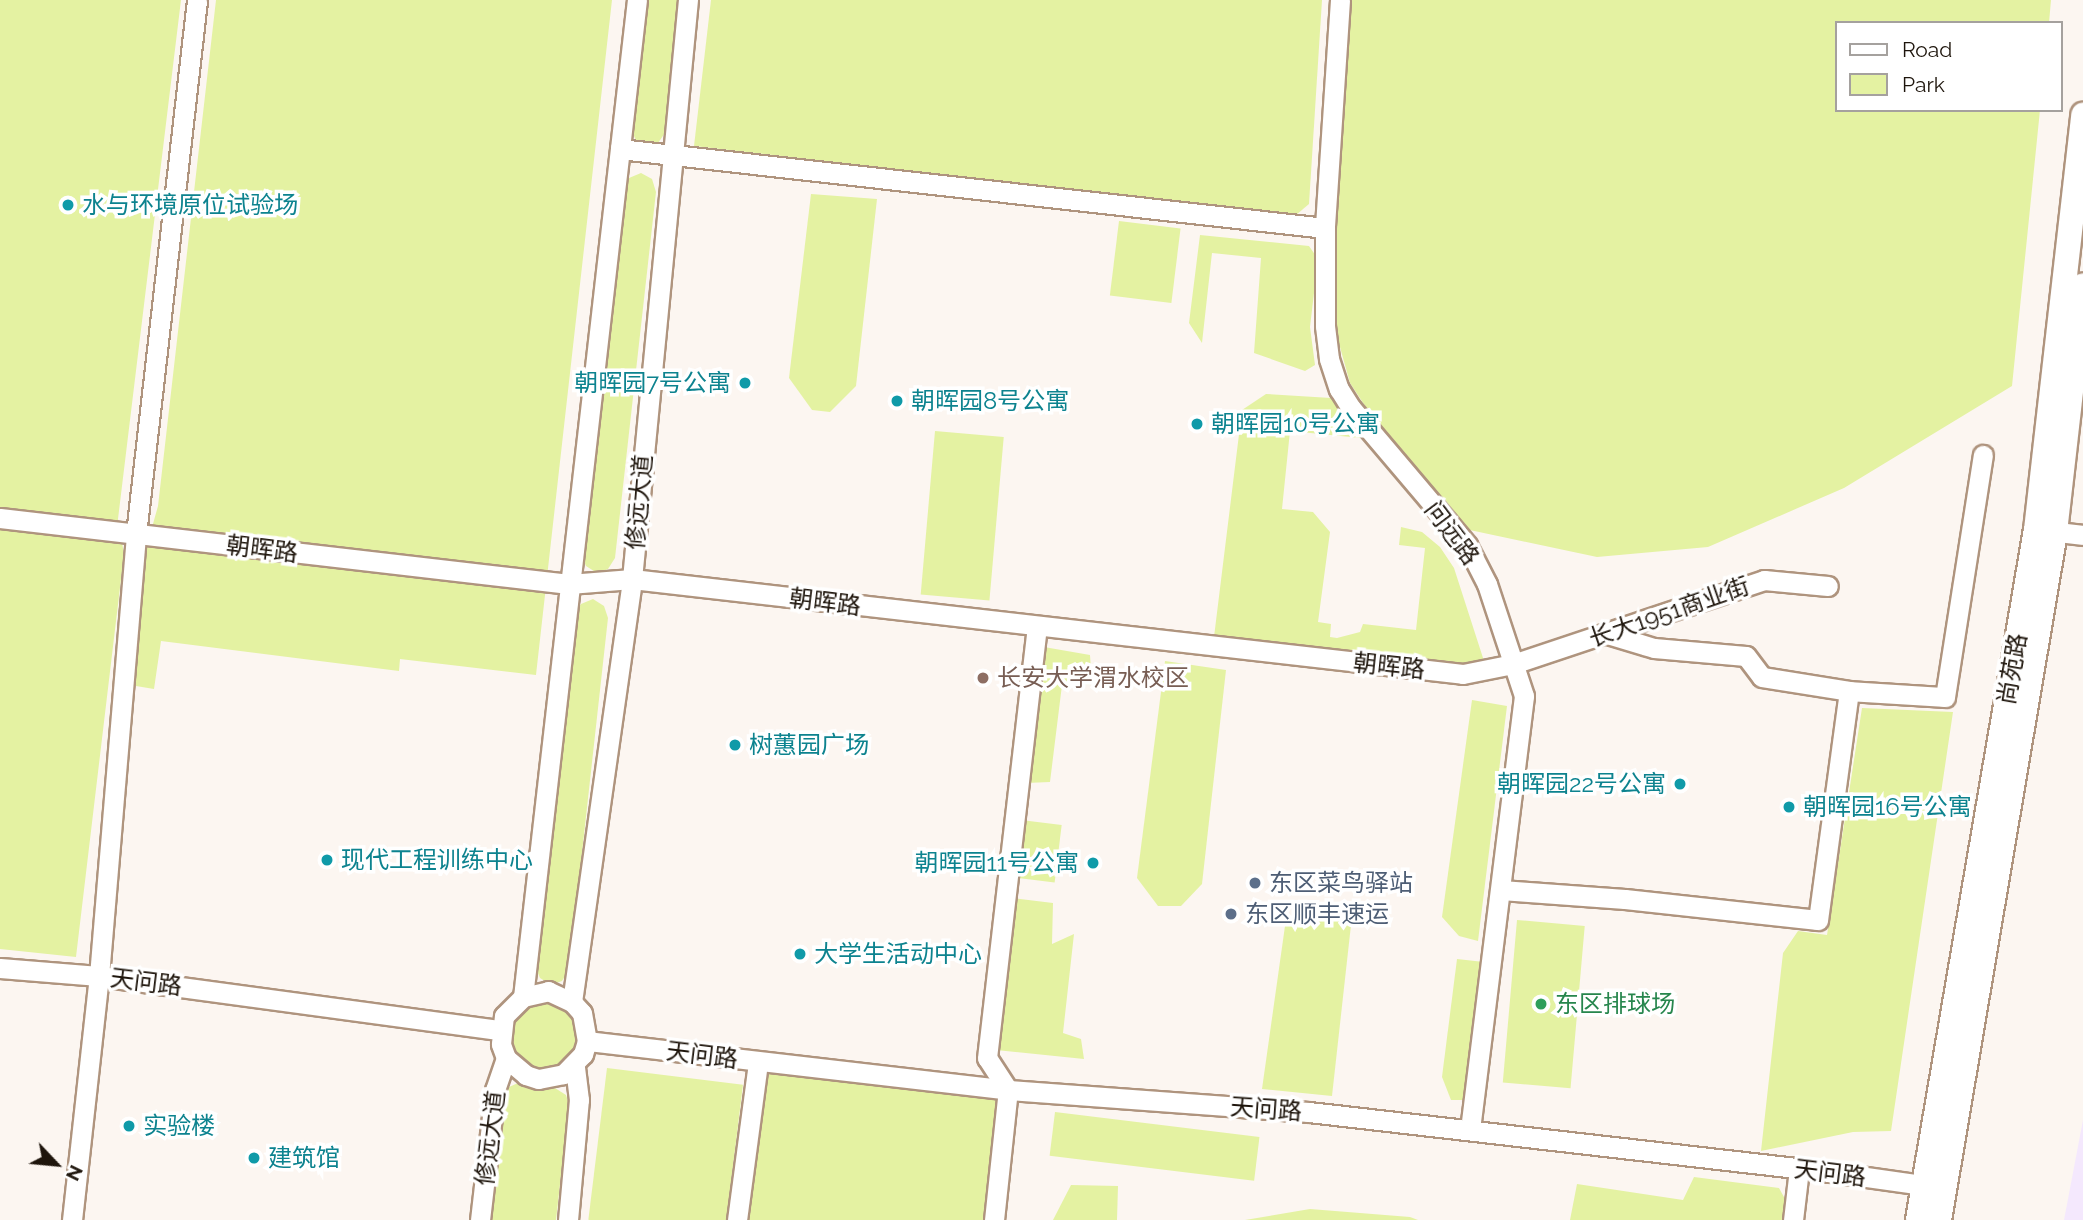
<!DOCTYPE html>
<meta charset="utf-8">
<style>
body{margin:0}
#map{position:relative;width:2083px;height:1220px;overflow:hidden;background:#fcf6f1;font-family:Raleway,"Noto Sans SC",sans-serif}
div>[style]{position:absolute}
.industrial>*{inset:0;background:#f4e8fd}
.green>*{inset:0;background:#e4f2a2;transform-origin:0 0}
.round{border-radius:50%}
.roads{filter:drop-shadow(2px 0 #af947e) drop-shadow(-2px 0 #af947e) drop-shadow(0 2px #af947e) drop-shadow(0 -2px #af947e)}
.minor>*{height:19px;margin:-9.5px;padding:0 9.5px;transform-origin:9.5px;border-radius:9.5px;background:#fff}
.major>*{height:24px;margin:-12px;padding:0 12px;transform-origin:12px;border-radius:12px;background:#fff}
.dots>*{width:19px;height:19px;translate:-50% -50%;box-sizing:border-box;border:4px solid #fff;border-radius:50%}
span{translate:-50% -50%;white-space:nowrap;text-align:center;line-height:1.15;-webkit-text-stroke:7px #fff;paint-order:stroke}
.culture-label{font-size:24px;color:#0d838f}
.left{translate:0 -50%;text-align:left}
.right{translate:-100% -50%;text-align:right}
.street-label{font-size:24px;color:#1e150c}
.education-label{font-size:24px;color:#785e54}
.service-label{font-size:24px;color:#4e5e75}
.leisure-label{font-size:24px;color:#27864d}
.legend{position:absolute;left:1835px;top:21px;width:228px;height:91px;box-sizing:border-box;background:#fff;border:2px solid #a5a19e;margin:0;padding:9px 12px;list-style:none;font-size:21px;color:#1e150c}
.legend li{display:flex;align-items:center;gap:14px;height:35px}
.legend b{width:35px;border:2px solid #a5a19e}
.north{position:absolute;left:21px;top:1129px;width:70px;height:70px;-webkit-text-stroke:5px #fff;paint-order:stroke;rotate:116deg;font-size:19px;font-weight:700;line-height:28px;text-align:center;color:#1e150c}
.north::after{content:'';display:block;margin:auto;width:24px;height:32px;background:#1e150c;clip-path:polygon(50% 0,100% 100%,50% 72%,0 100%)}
</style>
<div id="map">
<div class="industrial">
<div style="clip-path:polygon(2083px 1120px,2083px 1220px,2064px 1220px)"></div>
</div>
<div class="green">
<div style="clip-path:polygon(0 0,181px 0,118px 519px,124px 554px,76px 957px,0 949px)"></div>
<div style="clip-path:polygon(216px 0,612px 0,536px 675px,400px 659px,399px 671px,161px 641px,154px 689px,136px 686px,130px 677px,144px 556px,158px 506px)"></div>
<div style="clip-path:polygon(645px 0,680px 0,665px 133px,658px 143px,646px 147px,636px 141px,631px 128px)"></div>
<div style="clip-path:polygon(711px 0,1322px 0,1309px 204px,1296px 215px,694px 146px)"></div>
<div style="clip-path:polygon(1351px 0,2051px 0,2049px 23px,1836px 23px,1836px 110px,2040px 110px,2012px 386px,1844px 488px,1708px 547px,1597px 557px,1465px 529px,1388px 441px,1350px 383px,1333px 322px,1334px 247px)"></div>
<div style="clip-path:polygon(641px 173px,652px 179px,656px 192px,615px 558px,608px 569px,597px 573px,586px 566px,581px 554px,622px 188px,629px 178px)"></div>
<div style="clip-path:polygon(811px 194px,877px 199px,856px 386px,830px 412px,812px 410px,789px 378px)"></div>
<div style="left:1119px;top:221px;width:62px;height:75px;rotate:7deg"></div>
<div style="clip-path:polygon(1200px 235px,1309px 246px,1318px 259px,1310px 327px,1315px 365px,1305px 371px,1254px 353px,1261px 258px,1212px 253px,1202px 343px,1189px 323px)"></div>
<div style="clip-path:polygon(1266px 394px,1331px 398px,1361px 438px,1290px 431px,1282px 509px,1313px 512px,1330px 532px,1318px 622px,1331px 624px,1330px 637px,1337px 638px,1360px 632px,1363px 624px,1416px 630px,1425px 548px,1399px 545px,1401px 527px,1422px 532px,1440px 547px,1454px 568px,1484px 661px,1465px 667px,1214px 637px,1242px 410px)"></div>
<div style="left:935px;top:431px;width:69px;height:164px;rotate:5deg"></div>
<div style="clip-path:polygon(593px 599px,604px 606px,608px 618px,569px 970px,562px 981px,551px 985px,540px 978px,535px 966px,574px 614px,581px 604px)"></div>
<div style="clip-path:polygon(1044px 647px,1090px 655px,1092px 684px,1062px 685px,1050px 782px,1026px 783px)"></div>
<div style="clip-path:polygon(1165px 661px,1226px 670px,1202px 884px,1181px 906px,1158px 906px,1137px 878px)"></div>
<div style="clip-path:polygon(1472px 700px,1507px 706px,1478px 941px,1459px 936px,1442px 917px)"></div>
<div style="clip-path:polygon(1862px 708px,1953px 712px,1891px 1131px,1853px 1132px,1761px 1151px,1783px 953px,1798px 931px,1827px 935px)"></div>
<div style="left:1021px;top:820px;width:41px;height:58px;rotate:7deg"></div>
<div style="clip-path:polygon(1011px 898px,1053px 903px,1052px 944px,1074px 934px,1063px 1033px,1081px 1039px,1084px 1059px,996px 1050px)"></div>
<div style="clip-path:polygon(1352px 916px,1332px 1096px,1262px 1089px,1285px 926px)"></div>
<div style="left:1517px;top:920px;width:68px;height:163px;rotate:5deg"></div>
<div style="clip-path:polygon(1457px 959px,1484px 962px,1464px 1100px,1451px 1100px,1442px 1077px)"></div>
<div class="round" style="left:511px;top:1001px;width:68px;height:68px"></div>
<div style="left:607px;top:1068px;width:137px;height:153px;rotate:7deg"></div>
<div style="clip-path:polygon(762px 1071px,1001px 1100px,987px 1220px,746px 1220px)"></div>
<div style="clip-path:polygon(518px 1083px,555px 1088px,566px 1095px,569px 1104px,556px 1220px,489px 1220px,503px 1098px,507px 1088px)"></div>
<div style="left:1055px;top:1112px;width:206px;height:44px;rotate:7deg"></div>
<div style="clip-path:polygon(1694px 1177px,1779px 1188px,1790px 1208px,1788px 1220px,1570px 1220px,1577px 1184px,1683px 1200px)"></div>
<div style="clip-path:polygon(1071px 1185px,1118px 1186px,1117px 1220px,1053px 1220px)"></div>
<div style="clip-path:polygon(1310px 1209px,1410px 1217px,1418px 1220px,1245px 1220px)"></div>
</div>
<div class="roads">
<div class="minor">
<div style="left:1340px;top:0;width:228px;rotate:93.8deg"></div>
<div style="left:1325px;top:228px;width:98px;rotate:90deg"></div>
<div style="left:1325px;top:326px;width:33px;rotate:83deg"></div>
<div style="left:1329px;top:359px;width:32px;rotate:72deg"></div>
<div style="left:1339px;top:389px;width:22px;rotate:58deg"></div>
<div style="left:1351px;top:408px;width:180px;rotate:49.7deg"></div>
<div style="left:1467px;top:545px;width:44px;rotate:62.9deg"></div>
<div style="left:1487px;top:584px;width:118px;rotate:71.7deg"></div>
<div style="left:1524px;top:696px;width:437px;rotate:97.1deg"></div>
<div style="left:620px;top:149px;width:709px;rotate:6.39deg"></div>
<div style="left:0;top:518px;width:573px;rotate:6.62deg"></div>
<div style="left:569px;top:584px;width:63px;rotate:-4.5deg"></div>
<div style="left:632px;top:579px;width:836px;rotate:6.52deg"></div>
<div style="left:1463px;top:674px;width:51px;rotate:-11.3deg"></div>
<div style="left:1513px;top:664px;width:265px;rotate:-18.5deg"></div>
<div style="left:1764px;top:580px;width:64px;rotate:5.4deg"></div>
<div style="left:2040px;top:530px;width:43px;rotate:6.6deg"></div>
<div style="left:1607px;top:634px;width:49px;rotate:16.6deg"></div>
<div style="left:1654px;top:648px;width:92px;rotate:5deg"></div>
<div style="left:1746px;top:656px;width:26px;rotate:53deg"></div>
<div style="left:1762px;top:677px;width:88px;rotate:9.1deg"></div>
<div style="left:1501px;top:890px;width:124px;rotate:4.2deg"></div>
<div style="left:1625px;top:899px;width:194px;rotate:6.2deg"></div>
<div style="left:1818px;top:920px;width:231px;rotate:-82.3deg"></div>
<div style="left:1849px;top:691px;width:96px;rotate:3.6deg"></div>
<div style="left:1945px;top:697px;width:245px;rotate:-81.1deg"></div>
<div style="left:0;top:968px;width:99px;rotate:4.6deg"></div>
<div style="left:99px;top:976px;width:405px;rotate:7.7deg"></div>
<div style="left:523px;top:997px;width:1003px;rotate:-83.48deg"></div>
<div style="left:572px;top:1002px;width:427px;rotate:-81.9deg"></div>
<div style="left:632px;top:579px;width:582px;rotate:-84.48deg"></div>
<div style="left:587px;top:1041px;width:424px;rotate:6.6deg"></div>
<div style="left:1008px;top:1090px;width:302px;rotate:4.2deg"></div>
<div style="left:1309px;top:1112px;width:525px;rotate:6.56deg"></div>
<div style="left:1831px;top:1172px;width:106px;rotate:8.1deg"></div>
<div style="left:72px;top:1220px;width:245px;rotate:-83.7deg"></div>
<div style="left:99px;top:976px;width:444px;rotate:-85.2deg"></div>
<div style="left:136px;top:534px;width:537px;rotate:-83.48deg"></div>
<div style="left:480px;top:1220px;width:131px;rotate:-83.4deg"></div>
<div style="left:495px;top:1090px;width:34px;rotate:-71deg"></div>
<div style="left:506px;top:1058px;width:15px;rotate:-110deg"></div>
<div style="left:501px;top:1044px;width:28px;rotate:-84deg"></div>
<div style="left:504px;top:1016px;width:27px;rotate:-45deg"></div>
<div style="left:523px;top:997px;width:26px;rotate:-13deg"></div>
<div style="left:548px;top:991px;width:26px;rotate:25deg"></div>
<div style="left:572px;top:1002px;width:15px;rotate:48deg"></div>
<div style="left:582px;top:1013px;width:28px;rotate:80deg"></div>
<div style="left:587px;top:1041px;width:14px;rotate:107deg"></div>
<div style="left:583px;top:1054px;width:28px;rotate:134deg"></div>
<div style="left:564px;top:1074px;width:26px;rotate:169deg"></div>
<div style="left:538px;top:1079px;width:13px;rotate:-162deg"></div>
<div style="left:526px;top:1075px;width:26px;rotate:-140deg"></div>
<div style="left:568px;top:1220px;width:121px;rotate:-84.8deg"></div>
<div style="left:579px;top:1100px;width:34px;rotate:-97deg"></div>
<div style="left:737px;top:1220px;width:159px;rotate:-82.4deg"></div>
<div style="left:994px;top:1220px;width:131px;rotate:-83.9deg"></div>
<div style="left:1008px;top:1090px;width:38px;rotate:-123deg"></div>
<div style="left:987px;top:1058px;width:433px;rotate:-83.4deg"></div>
<div style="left:1793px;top:1220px;width:51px;rotate:-83.3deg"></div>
</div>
<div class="major">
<div style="left:1918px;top:1220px;width:700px;rotate:-80.3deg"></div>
<div style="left:2036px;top:530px;width:418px;rotate:-83.5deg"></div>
<div style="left:1939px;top:1220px;width:698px;rotate:-80.43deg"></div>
<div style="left:2055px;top:532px;width:248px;rotate:-83.5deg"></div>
</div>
</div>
<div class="dots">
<div style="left:68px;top:205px;background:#0f9aa8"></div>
<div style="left:745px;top:383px;background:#0f9aa8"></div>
<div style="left:897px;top:401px;background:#0f9aa8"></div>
<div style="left:1197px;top:424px;background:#0f9aa8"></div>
<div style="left:983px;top:678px;background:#8d6e63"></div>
<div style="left:735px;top:745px;background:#0f9aa8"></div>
<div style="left:1680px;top:784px;background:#0f9aa8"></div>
<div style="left:1789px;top:807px;background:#0f9aa8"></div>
<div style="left:327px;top:860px;background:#0f9aa8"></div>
<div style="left:1093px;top:863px;background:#0f9aa8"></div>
<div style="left:1255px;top:883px;background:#5c6f8a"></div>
<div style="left:1231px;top:914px;background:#5c6f8a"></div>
<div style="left:800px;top:954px;background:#0f9aa8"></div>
<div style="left:1541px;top:1004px;background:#2e9e5b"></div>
<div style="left:129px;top:1126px;background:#0f9aa8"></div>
<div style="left:254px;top:1158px;background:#0f9aa8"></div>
</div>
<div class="culture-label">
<span class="left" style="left:82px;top:205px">水与环境原位试验场</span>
<span class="right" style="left:731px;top:383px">朝晖园7号公寓</span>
<span class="left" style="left:911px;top:401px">朝晖园8号公寓</span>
<span class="left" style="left:1211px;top:424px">朝晖园10号公寓</span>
<span class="left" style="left:749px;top:745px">树蕙园广场</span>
<span class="right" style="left:1666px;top:784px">朝晖园22号公寓</span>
<span class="left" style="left:1803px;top:807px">朝晖园16号公寓</span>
<span class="left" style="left:341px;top:860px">现代工程训练中心</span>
<span class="right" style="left:1079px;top:863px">朝晖园11号公寓</span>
<span class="left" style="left:814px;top:954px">大学生活动中心</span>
<span class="left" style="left:143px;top:1126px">实验楼</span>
<span class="left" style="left:268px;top:1158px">建筑馆</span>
</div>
<div class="street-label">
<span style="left:639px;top:502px;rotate:-85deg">修远大道</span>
<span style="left:1452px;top:533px;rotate:53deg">问远路</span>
<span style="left:262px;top:549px;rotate:7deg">朝晖路</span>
<span style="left:825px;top:602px;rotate:7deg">朝晖路</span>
<span style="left:1669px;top:612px;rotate:-19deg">长大1951商业街</span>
<span style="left:1389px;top:666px;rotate:6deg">朝晖路</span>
<span style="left:2012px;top:669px;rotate:-80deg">尚苑路</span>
<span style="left:146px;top:982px;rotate:7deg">天问路</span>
<span style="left:702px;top:1055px;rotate:7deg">天问路</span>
<span style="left:1266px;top:1109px;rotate:4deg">天问路</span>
<span style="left:490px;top:1138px;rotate:-83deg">修远大道</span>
<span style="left:1830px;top:1173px;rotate:7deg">天问路</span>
</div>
<div class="education-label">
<span class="left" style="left:997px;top:678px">长安大学渭水校区</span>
</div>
<div class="service-label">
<span class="left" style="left:1269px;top:883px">东区菜鸟驿站</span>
<span class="left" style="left:1245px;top:914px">东区顺丰速运</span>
</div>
<div class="leisure-label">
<span class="left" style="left:1555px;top:1004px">东区排球场</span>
</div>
<ul class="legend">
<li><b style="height:9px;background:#fff"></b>Road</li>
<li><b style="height:19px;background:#e4f2a2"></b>Park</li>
</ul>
<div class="north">N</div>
</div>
